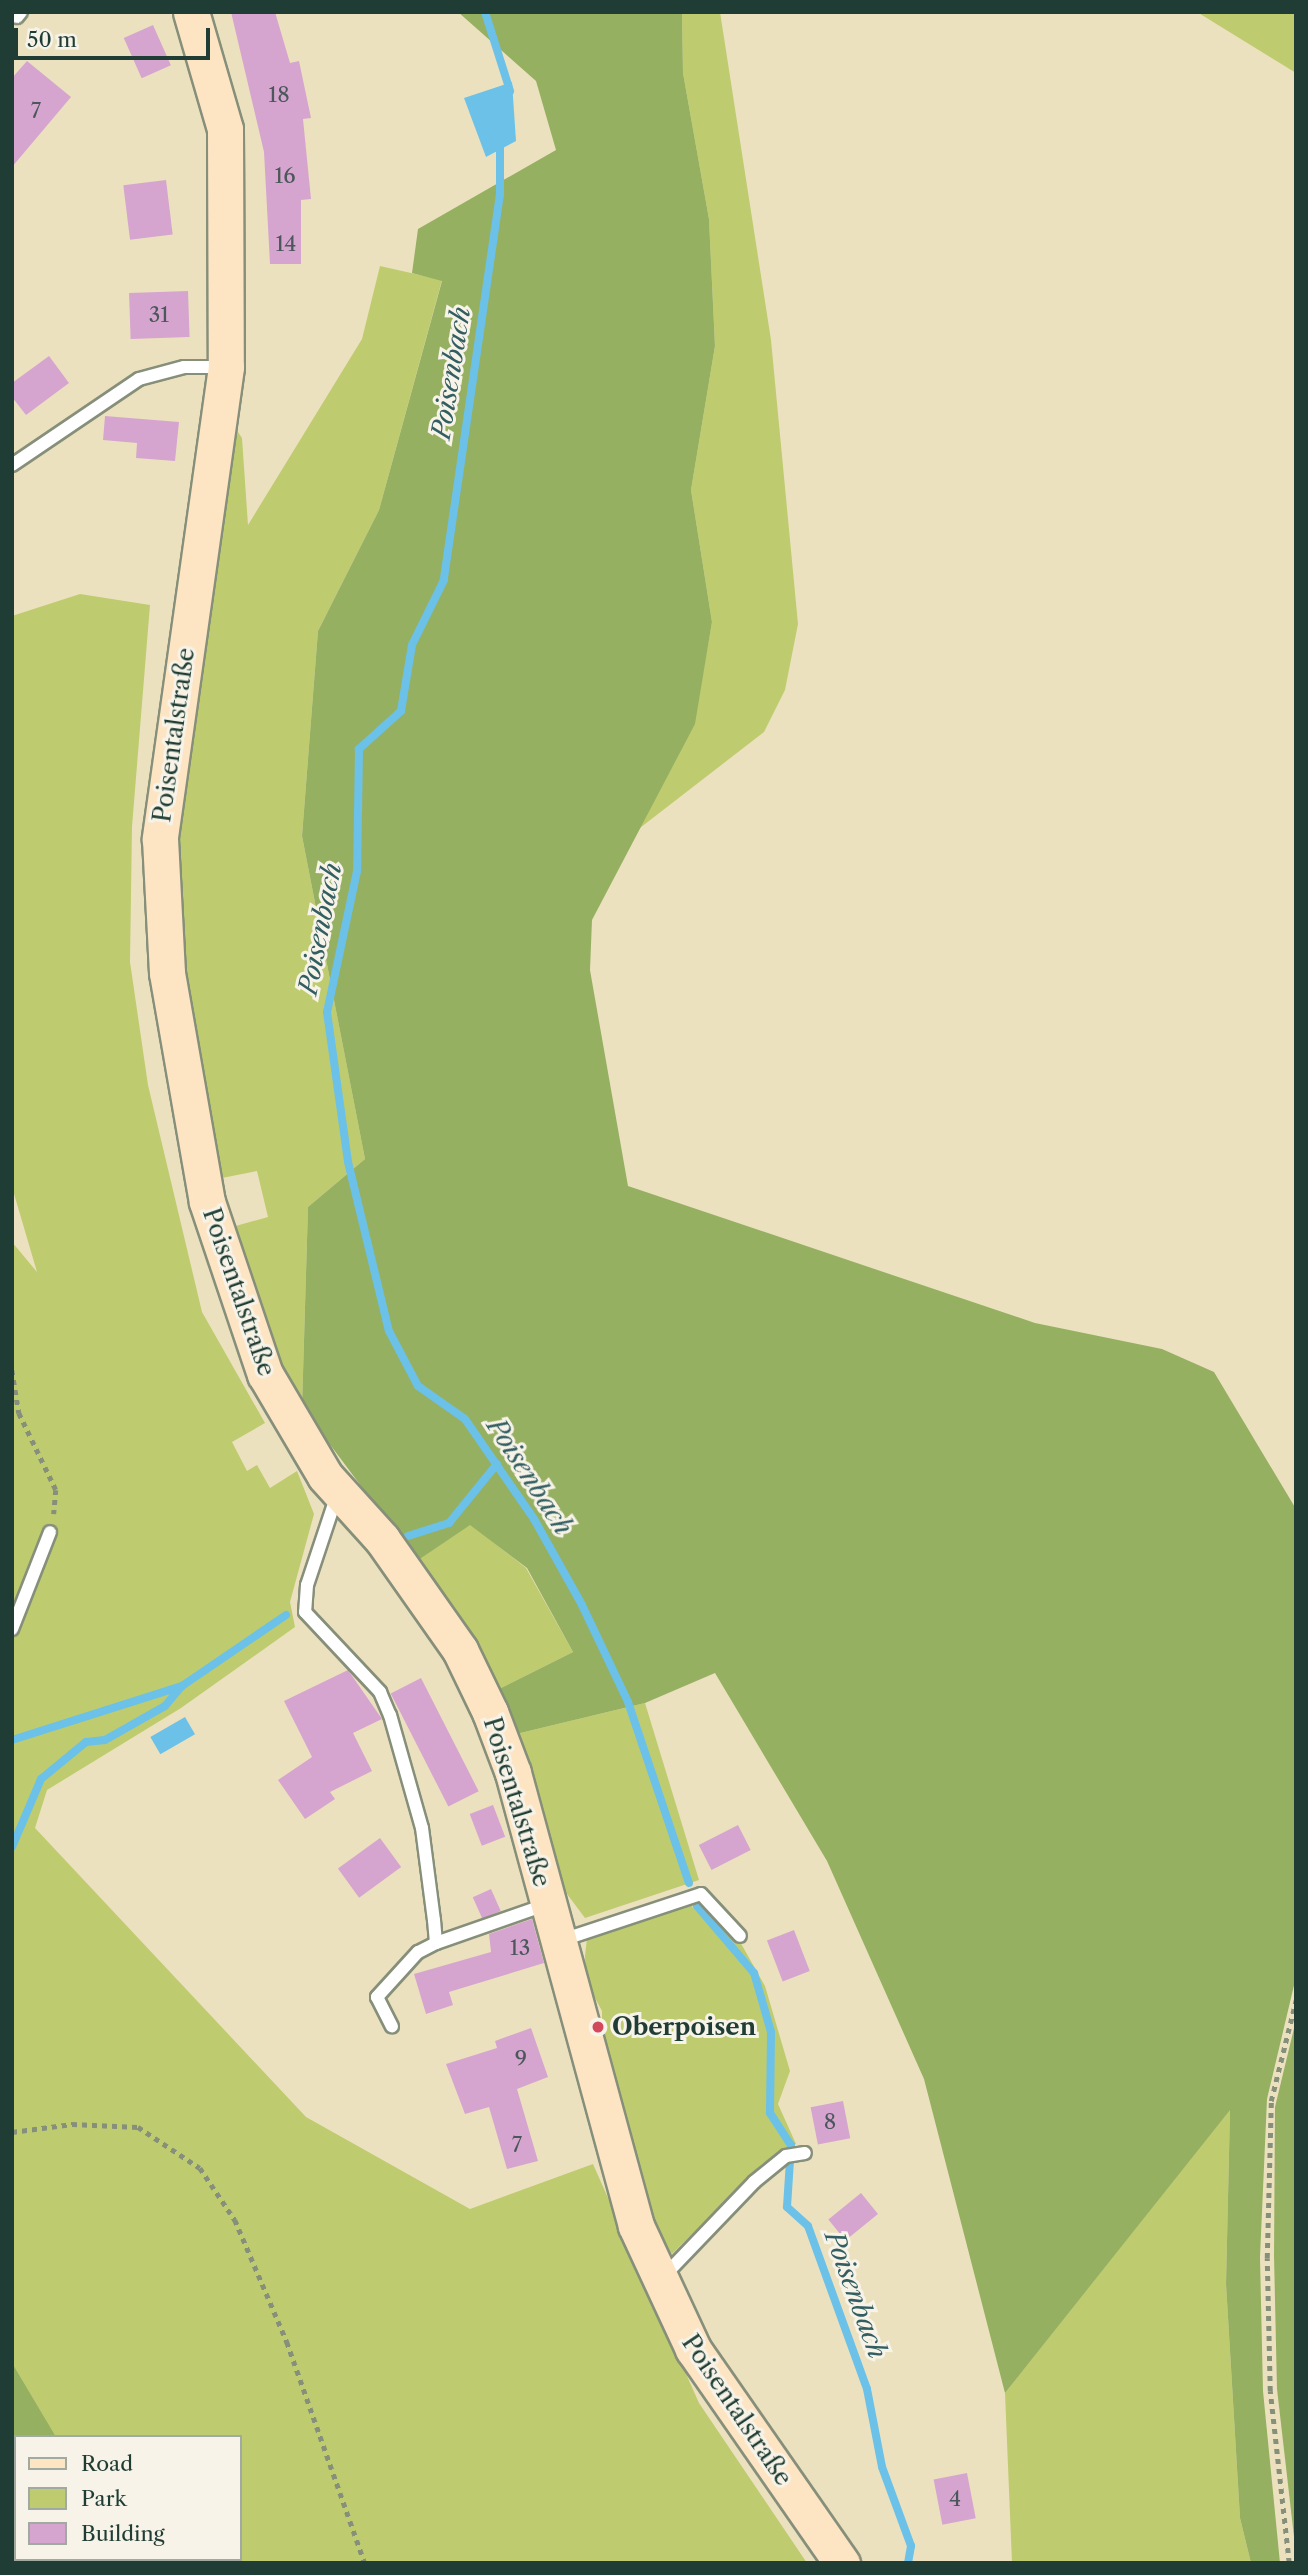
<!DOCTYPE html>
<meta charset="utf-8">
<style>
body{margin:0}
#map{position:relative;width:1308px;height:2575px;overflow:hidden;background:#ece1bf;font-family:"Libre Caslon Text",serif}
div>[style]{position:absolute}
.green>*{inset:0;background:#becc6f}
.forest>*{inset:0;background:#96b062}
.water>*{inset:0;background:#6bc1e8;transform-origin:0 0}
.stream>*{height:8px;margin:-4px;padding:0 4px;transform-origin:4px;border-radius:4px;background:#6bc1e8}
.building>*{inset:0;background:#d5a5cf;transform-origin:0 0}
.path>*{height:4.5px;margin-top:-2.25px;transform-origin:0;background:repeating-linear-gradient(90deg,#868f7a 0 5px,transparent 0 10px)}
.roads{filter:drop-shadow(2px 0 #868f7a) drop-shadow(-2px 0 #868f7a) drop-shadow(0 2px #868f7a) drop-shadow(0 -2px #868f7a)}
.service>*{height:12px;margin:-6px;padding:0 6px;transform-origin:6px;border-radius:6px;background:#fff}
.secondary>*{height:35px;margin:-17.5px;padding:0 17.5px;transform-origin:17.5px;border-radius:17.5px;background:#fde5c4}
.dots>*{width:19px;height:19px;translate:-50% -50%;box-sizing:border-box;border:4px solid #f7f3e8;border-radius:50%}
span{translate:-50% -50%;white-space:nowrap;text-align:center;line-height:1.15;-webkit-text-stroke:6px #f7f3e8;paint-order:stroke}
.number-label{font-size:21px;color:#4c575b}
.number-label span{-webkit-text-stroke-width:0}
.street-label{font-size:24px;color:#1f3d34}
.poi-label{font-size:24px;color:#1f3d34;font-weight:700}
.left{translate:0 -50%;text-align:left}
.water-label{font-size:26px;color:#325e61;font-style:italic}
.frame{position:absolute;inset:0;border:14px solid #1f3d34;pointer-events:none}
.legend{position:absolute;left:14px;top:2435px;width:228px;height:126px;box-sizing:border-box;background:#f7f3e8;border:2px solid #a1aaa0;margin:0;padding:9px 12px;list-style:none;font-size:21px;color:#1f3d34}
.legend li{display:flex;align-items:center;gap:14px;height:35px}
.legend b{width:35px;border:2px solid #a1aaa0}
.scale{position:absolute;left:14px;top:28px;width:196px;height:32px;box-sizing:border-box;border:4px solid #1f3d34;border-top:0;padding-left:9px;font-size:21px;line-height:24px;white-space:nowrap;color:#1f3d34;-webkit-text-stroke:5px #f7f3e8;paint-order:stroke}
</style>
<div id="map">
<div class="green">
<div style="clip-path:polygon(682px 12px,720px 12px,771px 340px,798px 624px,785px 690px,764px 732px,636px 831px,694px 724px,712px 622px,691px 490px,715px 346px,709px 219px,683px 73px)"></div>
<div style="clip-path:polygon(1197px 12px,1296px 12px,1296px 73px)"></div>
<div style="clip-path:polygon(380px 266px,442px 280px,379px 510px,318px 631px,302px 836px,365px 1159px,308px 1207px,302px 1407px,265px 1337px,232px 1227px,268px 1217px,257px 1171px,217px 1179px,187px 1020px,175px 834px,234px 426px,242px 438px,248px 525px,362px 339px)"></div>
<div style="clip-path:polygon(evenodd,80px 594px,150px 605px,132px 827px,130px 962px,148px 1085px,202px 1312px,265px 1423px,232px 1442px,247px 1471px,257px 1465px,270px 1488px,297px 1471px,314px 1514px,290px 1602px,295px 1627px,181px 1708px,47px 1790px,35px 1828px,306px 2117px,470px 2209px,593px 2164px,699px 2403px,807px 2563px,12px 2563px,12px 1242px,37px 1272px,12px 1187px,12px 616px,80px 594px,16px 2437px,240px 2437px,240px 2559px,16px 2559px,16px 2437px)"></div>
<div style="clip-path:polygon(470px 1524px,526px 1568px,573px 1652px,497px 1690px,456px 1609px,417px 1561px)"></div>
<div style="clip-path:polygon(645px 1703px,699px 1880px,585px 1918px,564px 1890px,512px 1735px)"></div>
<div style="clip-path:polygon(690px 1901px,693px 1908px,705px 1903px,739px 1940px,765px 1986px,790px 2071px,778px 2104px,796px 2144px,762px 2164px,672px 2254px,653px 2226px,602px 2044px,602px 2011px,586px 1981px,585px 1956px,587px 1938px)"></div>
<div style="clip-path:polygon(1230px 2109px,1226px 2284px,1240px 2518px,1251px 2563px,1012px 2563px,1005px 2393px)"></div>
</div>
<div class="forest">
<div style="clip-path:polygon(458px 12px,682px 12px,683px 73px,709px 219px,715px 346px,691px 490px,712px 622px,695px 724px,592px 920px,590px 970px,628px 1186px,1035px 1323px,1162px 1349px,1214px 1372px,1296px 1509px,1296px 1977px,1267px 2099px,1260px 2257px,1263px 2391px,1280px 2563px,1251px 2563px,1240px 2518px,1226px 2284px,1230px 2110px,1005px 2393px,924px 2079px,827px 1861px,715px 1673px,645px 1703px,512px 1735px,497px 1690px,573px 1652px,527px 1568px,470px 1525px,417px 1561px,302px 1407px,308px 1207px,365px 1159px,302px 836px,318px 631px,379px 510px,442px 281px,412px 273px,418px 229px,556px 150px,536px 81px)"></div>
<div style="clip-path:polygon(1296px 2020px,1296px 2554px,1277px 2389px,1274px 2256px,1275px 2107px)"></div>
<div style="clip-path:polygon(12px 2363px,56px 2437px,16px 2437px,16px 2515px)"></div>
</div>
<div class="water">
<div style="clip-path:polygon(512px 82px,516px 141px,486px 157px,464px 98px)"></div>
<div style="left:185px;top:1717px;width:20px;height:40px;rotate:60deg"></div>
</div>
<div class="stream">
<div style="left:485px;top:12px;width:83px;rotate:72.4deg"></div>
<div style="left:500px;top:145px;width:49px;rotate:90deg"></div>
<div style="left:500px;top:194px;width:390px;rotate:98.3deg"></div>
<div style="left:444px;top:580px;width:72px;rotate:116.2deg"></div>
<div style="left:412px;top:645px;width:67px;rotate:99.5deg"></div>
<div style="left:401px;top:711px;width:57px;rotate:137.9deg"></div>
<div style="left:359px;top:749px;width:122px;rotate:90.9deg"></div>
<div style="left:357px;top:871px;width:144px;rotate:102deg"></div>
<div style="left:327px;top:1012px;width:151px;rotate:82deg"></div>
<div style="left:348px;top:1162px;width:174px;rotate:76.4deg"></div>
<div style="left:389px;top:1331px;width:62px;rotate:62.2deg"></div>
<div style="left:418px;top:1386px;width:57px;rotate:35.1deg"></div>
<div style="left:465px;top:1419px;width:121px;rotate:55.4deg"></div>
<div style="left:534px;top:1519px;width:98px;rotate:60.8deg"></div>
<div style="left:582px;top:1605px;width:107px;rotate:64.6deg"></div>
<div style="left:628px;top:1702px;width:191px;rotate:71.4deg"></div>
<div style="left:408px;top:1536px;width:43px;rotate:-17.6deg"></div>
<div style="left:449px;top:1523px;width:76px;rotate:-50.9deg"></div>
<div style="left:12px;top:1740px;width:178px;rotate:-17.6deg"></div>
<div style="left:182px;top:1686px;width:126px;rotate:-34.3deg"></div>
<div style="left:12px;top:1847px;width:74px;rotate:-66.9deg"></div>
<div style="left:41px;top:1779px;width:58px;rotate:-39.4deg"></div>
<div style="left:86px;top:1742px;width:19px;rotate:-6deg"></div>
<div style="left:105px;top:1740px;width:69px;rotate:-29.5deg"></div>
<div style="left:165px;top:1706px;width:26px;rotate:-50deg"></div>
<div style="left:697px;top:1906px;width:88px;rotate:49.6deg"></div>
<div style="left:754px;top:1973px;width:61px;rotate:73.9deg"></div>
<div style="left:771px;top:2032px;width:81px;rotate:90.7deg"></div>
<div style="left:770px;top:2113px;width:38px;rotate:57deg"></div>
<div style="left:791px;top:2145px;width:62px;rotate:93.7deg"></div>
<div style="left:787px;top:2207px;width:28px;rotate:42deg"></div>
<div style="left:808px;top:2226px;width:173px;rotate:70.1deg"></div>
<div style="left:867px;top:2389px;width:79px;rotate:79.1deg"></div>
<div style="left:882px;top:2467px;width:84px;rotate:69.8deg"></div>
<div style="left:911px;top:2546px;width:17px;rotate:100deg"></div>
</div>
<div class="building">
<div style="clip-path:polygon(231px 12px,275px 12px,290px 63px,299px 61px,311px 118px,303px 119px,311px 199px,301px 200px,301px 264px,270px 264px,264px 152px)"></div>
<div style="left:153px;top:25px;width:44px;height:32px;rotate:66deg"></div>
<div style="clip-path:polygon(27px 61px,71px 97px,12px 167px,12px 78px)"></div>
<div style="left:166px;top:180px;width:55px;height:43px;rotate:83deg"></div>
<div style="left:188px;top:291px;width:46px;height:59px;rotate:88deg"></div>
<div style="clip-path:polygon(49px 356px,69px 383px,26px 415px,12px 397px,12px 383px)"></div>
<div style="clip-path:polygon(105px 416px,179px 422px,175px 461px,136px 458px,137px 443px,103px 440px)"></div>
<div style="clip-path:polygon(348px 1670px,382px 1719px,353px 1733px,372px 1771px,330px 1792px,335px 1799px,305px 1819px,278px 1780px,312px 1757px,284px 1701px)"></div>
<div style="left:421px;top:1678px;width:127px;height:34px;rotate:63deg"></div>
<div style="left:493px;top:1805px;width:34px;height:25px;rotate:69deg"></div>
<div style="left:738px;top:1825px;width:28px;height:44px;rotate:63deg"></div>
<div style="left:380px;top:1838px;width:36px;height:52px;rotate:54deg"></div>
<div style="left:491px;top:1889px;width:24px;height:20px;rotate:66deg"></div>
<div style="clip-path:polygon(532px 1919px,544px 1963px,449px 1992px,453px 2005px,426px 2014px,414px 1974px,491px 1952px,489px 1934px)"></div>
<div style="left:794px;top:1930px;width:44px;height:29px;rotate:69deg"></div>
<div style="clip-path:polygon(531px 2028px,548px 2077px,517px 2089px,538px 2161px,507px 2169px,489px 2107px,465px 2114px,446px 2064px,497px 2048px,495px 2041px)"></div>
<div style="left:843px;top:2101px;width:38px;height:33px;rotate:79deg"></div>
<div style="left:861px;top:2193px;width:27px;height:42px;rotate:51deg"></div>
<div style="left:967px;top:2473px;width:46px;height:34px;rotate:79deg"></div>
</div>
<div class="path">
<div style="left:12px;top:1370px;width:44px;rotate:80.8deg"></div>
<div style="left:19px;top:1413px;width:85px;rotate:64.3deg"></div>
<div style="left:56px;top:1490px;width:24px;rotate:95deg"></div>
<div style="left:12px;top:2132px;width:61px;rotate:-7.6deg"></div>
<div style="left:72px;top:2124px;width:66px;rotate:2.6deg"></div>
<div style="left:138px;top:2127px;width:74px;rotate:33.5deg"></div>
<div style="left:200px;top:2168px;width:63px;rotate:56.1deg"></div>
<div style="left:235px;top:2220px;width:133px;rotate:66.9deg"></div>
<div style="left:287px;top:2342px;width:234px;rotate:70.6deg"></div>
<div style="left:1289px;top:2563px;width:173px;rotate:-96.3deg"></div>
<div style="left:1270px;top:2391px;width:133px;rotate:-91.3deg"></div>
<div style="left:1267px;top:2258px;width:157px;rotate:-88.5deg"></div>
<div style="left:1271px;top:2101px;width:104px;rotate:-76.1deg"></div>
</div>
<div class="roads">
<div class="service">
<div style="left:17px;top:17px;width:6px;rotate:-51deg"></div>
<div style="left:12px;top:465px;width:153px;rotate:-34.1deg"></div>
<div style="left:139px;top:379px;width:47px;rotate:-14.9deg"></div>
<div style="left:184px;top:367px;width:39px"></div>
<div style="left:337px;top:1495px;width:95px;rotate:108.4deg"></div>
<div style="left:307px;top:1585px;width:27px;rotate:94deg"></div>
<div style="left:305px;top:1612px;width:110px;rotate:46.8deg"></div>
<div style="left:380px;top:1692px;width:25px;rotate:67deg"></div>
<div style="left:390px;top:1715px;width:117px;rotate:74.2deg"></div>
<div style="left:422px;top:1828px;width:93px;rotate:82.6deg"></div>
<div style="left:434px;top:1920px;width:23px;rotate:85deg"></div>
<div style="left:436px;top:1943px;width:20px;rotate:153deg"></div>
<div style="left:418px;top:1952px;width:61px;rotate:132.3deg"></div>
<div style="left:377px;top:1997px;width:33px;rotate:63deg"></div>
<div style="left:12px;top:1629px;width:104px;rotate:-68.6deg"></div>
<div style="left:562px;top:1940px;width:146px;rotate:-18.3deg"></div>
<div style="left:701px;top:1894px;width:57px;rotate:47.1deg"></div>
<div style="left:436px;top:1943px;width:115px;rotate:-19.2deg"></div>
<div style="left:663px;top:2277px;width:132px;rotate:-46.2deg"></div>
<div style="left:754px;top:2182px;width:41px;rotate:-39.1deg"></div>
<div style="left:786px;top:2156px;width:19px;rotate:-9deg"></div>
</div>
<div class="secondary">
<div style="left:191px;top:12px;width:122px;rotate:73.8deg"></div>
<div style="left:225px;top:129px;width:238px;rotate:89.8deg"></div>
<div style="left:226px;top:367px;width:477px;rotate:98deg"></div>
<div style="left:160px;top:839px;width:134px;rotate:87deg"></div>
<div style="left:167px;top:973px;width:232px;rotate:80.1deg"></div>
<div style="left:207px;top:1202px;width:182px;rotate:71.4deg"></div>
<div style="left:265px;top:1374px;width:118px;rotate:59.5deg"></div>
<div style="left:325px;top:1476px;width:85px;rotate:47.9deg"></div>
<div style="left:382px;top:1539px;width:136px;rotate:54.9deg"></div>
<div style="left:460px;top:1650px;width:69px;rotate:64.2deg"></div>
<div style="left:490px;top:1712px;width:65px;rotate:69.3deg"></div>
<div style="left:513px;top:1773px;width:469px;rotate:74.8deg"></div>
<div style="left:636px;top:2226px;width:136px;rotate:65.1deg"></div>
<div style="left:693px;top:2349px;width:261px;rotate:55.2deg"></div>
</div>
</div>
<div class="dots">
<div style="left:598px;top:2027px;background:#d1495b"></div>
</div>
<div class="number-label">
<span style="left:279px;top:95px">18</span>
<span style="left:36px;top:111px">7</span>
<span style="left:285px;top:176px">16</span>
<span style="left:286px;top:244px">14</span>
<span style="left:159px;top:315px">31</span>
<span style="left:520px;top:1948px">13</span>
<span style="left:521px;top:2059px">9</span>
<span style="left:830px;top:2122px">8</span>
<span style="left:517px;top:2145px">7</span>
<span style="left:955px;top:2499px">4</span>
</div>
<div class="street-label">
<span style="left:174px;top:735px;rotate:-82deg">Poisentalstraße</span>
<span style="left:239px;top:1292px;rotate:71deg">Poisentalstraße</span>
<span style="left:517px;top:1802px;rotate:73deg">Poisentalstraße</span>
<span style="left:737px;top:2410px;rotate:56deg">Poisentalstraße</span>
</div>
<div class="poi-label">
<span class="left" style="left:612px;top:2027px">Oberpoisen</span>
</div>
<div class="water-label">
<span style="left:452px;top:373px;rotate:-81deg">Poisenbach</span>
<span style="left:321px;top:929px;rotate:-79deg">Poisenbach</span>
<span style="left:529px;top:1477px;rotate:57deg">Poisenbach</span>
<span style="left:855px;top:2295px;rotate:70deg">Poisenbach</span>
</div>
<div class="frame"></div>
<ul class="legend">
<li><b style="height:9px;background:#fde5c4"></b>Road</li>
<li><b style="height:19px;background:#becc6f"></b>Park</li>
<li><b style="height:19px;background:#d5a5cf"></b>Building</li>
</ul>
<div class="scale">50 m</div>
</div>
